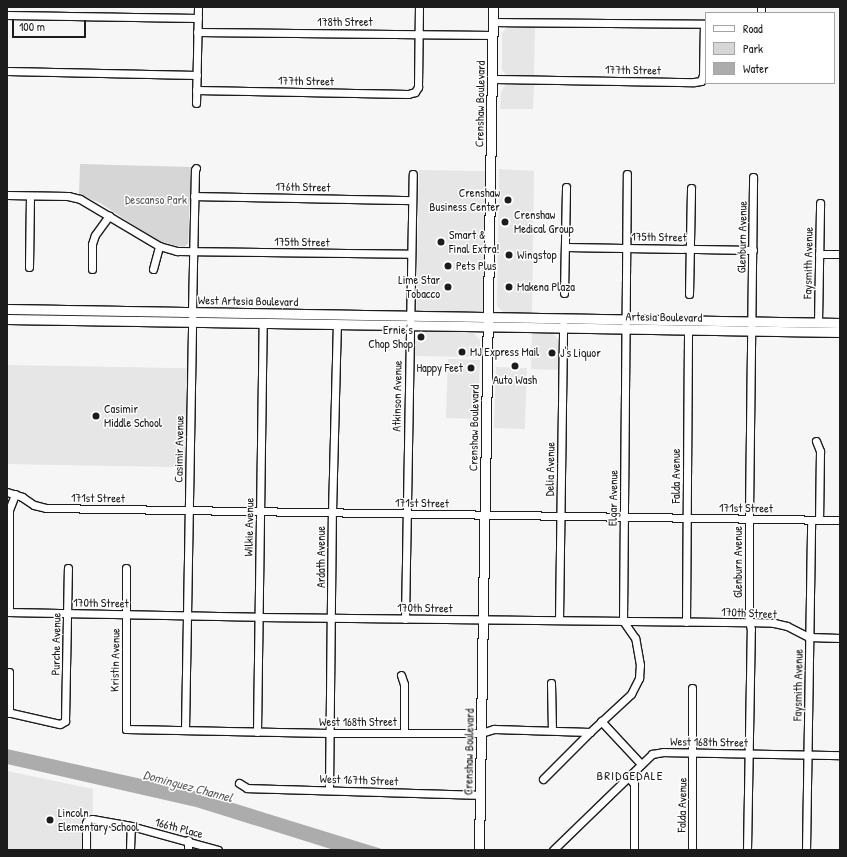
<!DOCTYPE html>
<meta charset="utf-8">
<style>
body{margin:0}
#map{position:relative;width:847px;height:857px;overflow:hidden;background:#f6f6f6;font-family:"Patrick Hand",sans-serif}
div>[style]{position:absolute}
.built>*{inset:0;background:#e6e6e6;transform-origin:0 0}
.green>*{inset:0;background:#d6d6d6}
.water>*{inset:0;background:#acacac}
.roads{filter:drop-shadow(1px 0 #1c1c1c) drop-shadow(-1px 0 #1c1c1c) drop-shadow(0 1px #1c1c1c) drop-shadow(0 -1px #1c1c1c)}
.minor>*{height:7px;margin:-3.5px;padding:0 3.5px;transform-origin:3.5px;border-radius:3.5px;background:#fff}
.major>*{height:9px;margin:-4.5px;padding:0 4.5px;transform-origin:4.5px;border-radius:4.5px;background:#fff}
.dots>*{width:11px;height:11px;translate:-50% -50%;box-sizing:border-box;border:2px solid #fff;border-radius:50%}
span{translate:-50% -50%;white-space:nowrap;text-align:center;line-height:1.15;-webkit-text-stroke:3px #fff;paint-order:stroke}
.street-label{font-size:12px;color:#1c1c1c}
.poi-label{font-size:12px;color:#1c1c1c}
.right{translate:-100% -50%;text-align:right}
.left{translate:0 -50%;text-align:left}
.park-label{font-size:12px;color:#5d5d5d}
.neighbourhood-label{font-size:13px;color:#1c1c1c;letter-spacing:1px}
.water-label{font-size:13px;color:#5d5d5d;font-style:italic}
.frame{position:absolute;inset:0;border:8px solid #1c1c1c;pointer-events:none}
.legend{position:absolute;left:705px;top:12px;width:130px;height:72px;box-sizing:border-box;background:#fff;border:1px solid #a4a4a4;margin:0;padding:5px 7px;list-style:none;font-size:12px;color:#1c1c1c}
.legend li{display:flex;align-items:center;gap:8px;height:20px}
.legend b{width:20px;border:1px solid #a4a4a4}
.scale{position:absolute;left:12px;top:20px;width:74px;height:18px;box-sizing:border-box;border:2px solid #1c1c1c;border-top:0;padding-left:5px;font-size:12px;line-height:14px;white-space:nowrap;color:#1c1c1c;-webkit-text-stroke:3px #fff;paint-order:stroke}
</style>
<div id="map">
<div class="built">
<div style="clip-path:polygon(508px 26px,535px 27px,534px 76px,507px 76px,502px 70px,502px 33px)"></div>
<div style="clip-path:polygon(506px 84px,534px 84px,533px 109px,500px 109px,501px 92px)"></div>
<div style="clip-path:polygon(499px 169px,534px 171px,532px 314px,504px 313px,497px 306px)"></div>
<div style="left:419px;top:170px;width:69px;height:144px;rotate:1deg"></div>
<div style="clip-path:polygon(421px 330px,472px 331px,480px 340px,480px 357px,414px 356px,414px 336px)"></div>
<div style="clip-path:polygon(532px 332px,551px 332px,560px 341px,559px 370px,531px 369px)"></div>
<div style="left:448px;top:359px;width:32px;height:59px;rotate:2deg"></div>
<div style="left:7px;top:365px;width:181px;height:99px;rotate:1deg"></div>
<div style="left:496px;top:367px;width:31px;height:61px;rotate:2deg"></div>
<div style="clip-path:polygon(7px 771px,93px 789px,92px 850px,7px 850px)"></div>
</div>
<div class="green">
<div style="clip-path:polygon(80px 164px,191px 167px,188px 244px,184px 247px,177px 246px,158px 241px,100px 203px,79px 194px)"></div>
</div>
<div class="water">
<div style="clip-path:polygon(7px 749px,191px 790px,385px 850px,334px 850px,196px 807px,7px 764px)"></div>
</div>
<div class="roads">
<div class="minor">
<div style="left:761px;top:13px;width:6px;rotate:-90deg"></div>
<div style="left:7px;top:15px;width:191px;rotate:0.9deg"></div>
<div style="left:493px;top:22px;width:213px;rotate:0.5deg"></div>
<div style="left:197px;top:32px;width:296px;rotate:0.6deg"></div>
<div style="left:7px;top:71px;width:190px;rotate:1.2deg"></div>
<div style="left:492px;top:79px;width:202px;rotate:0.9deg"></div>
<div style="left:694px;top:82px;width:7px;rotate:-8deg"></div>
<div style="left:701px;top:81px;width:6px;rotate:-72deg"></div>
<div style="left:703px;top:75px;width:51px;rotate:-88.9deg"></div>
<div style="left:196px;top:90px;width:212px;rotate:1.1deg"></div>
<div style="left:408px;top:94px;width:7px;rotate:-16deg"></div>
<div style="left:415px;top:92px;width:6px;rotate:-59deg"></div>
<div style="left:418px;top:87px;width:80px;rotate:-89.3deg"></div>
<div style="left:196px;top:103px;width:96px;rotate:-88.8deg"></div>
<div style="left:7px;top:195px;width:61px;rotate:0.9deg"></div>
<div style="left:68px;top:196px;width:12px;rotate:14deg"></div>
<div style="left:80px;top:199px;width:92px;rotate:30.7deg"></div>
<div style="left:159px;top:246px;width:19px;rotate:16deg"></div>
<div style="left:177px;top:251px;width:234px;rotate:0.7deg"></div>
<div style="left:194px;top:196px;width:218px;rotate:1.1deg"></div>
<div style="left:565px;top:247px;width:188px;rotate:0.9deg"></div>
<div style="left:819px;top:254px;width:21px"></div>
<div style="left:29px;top:267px;width:71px;rotate:-89.2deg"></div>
<div style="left:92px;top:269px;width:25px;rotate:-90deg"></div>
<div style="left:92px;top:244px;width:9px;rotate:-72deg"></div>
<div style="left:95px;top:235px;width:24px;rotate:-54deg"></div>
<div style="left:153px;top:269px;width:24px;rotate:-75deg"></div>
<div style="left:564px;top:293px;width:106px;rotate:-88.9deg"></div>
<div style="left:689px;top:294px;width:106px;rotate:-88.9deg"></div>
<div style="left:818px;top:323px;width:120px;rotate:-89deg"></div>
<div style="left:816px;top:441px;width:11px;rotate:68deg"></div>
<div style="left:820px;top:451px;width:69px;rotate:90.8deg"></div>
<div style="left:7px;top:492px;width:16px;rotate:18deg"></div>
<div style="left:22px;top:497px;width:14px;rotate:34deg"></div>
<div style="left:34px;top:505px;width:12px;rotate:14deg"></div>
<div style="left:46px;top:508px;width:794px;rotate:0.87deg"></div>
<div style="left:126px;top:568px;width:161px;rotate:90deg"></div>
<div style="left:126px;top:729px;width:203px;rotate:1.1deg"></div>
<div style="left:329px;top:733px;width:152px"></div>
<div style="left:481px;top:733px;width:14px;rotate:-17deg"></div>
<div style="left:494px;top:729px;width:96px;rotate:1.8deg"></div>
<div style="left:7px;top:612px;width:251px;rotate:1.1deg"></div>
<div style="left:258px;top:617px;width:491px;rotate:0.6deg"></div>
<div style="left:749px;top:622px;width:25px;rotate:2deg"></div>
<div style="left:774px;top:623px;width:13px;rotate:13deg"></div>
<div style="left:787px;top:626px;width:25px;rotate:27deg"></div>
<div style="left:809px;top:637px;width:31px;rotate:2deg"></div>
<div style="left:9px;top:612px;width:102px;rotate:-90deg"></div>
<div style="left:9px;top:510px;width:17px;rotate:-69deg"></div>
<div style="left:405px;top:619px;width:445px;rotate:-89deg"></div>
<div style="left:559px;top:620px;width:296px;rotate:-89.2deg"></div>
<div style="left:686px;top:622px;width:292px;rotate:-89.6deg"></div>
<div style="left:401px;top:675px;width:9px;rotate:72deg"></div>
<div style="left:404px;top:684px;width:49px;rotate:90deg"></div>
<div style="left:551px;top:683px;width:46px;rotate:88.8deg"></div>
<div style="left:7px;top:712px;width:54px;rotate:12.8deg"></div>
<div style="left:60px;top:724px;width:6px;rotate:-31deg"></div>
<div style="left:65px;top:721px;width:153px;rotate:-88.9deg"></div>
<div style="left:9px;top:713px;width:41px;rotate:-90deg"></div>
<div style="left:601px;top:721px;width:59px;rotate:47.1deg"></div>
<div style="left:185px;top:730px;width:418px;rotate:-89deg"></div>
<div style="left:192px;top:312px;width:142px;rotate:-88.8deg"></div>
<div style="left:195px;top:170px;width:2px;rotate:-63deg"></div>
<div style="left:257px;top:732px;width:409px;rotate:-89.2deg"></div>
<div style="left:628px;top:777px;width:9px;rotate:49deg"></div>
<div style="left:634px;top:784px;width:66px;rotate:90deg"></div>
<div style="left:543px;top:779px;width:66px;rotate:-45deg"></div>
<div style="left:590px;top:732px;width:56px;rotate:-42.8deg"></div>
<div style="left:631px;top:694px;width:18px;rotate:-63deg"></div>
<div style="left:639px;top:678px;width:13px;rotate:-86deg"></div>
<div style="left:640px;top:665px;width:27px;rotate:-100deg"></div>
<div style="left:635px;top:638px;width:21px;rotate:-125deg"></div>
<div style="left:623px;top:621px;width:447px;rotate:-89.5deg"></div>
<div style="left:239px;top:783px;width:9px;rotate:32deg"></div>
<div style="left:247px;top:788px;width:233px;rotate:1.7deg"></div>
<div style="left:329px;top:790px;width:278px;rotate:-89.4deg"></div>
<div style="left:332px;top:512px;width:188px;rotate:-88.5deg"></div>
<div style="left:86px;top:850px;width:27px;rotate:-90deg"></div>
<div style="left:86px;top:823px;width:2px;rotate:-63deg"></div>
<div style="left:87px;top:821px;width:5px;rotate:-22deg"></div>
<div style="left:92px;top:819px;width:40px;rotate:10deg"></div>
<div style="left:131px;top:826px;width:90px;rotate:15.4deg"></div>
<div style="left:130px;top:850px;width:24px;rotate:-88deg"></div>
<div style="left:188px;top:850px;width:10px;rotate:-90deg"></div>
<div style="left:553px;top:850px;width:138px;rotate:-44.1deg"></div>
<div style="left:652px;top:754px;width:11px;rotate:-10deg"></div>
<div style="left:663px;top:752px;width:177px;rotate:1deg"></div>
<div style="left:692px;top:850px;width:162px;rotate:-90deg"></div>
<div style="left:747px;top:850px;width:221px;rotate:-89deg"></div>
<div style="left:751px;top:629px;width:7px;rotate:-106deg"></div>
<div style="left:749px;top:622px;width:110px;rotate:-90deg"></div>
<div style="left:749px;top:512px;width:335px;rotate:-89.3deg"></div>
<div style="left:806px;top:850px;width:330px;rotate:-89.1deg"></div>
</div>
<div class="major">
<div style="left:7px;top:309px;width:833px;rotate:0.96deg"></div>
<div style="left:7px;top:319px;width:833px;rotate:0.89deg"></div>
<div style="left:479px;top:850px;width:843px;rotate:-89.05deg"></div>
</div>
</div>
<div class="dots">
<div style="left:508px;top:200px;background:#1c1c1c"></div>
<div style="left:505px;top:222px;background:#1c1c1c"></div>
<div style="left:441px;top:242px;background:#1c1c1c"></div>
<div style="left:509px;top:255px;background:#1c1c1c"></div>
<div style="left:448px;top:266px;background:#1c1c1c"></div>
<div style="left:448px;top:287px;background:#1c1c1c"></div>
<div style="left:509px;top:287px;background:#1c1c1c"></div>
<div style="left:421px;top:337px;background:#1c1c1c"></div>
<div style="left:462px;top:352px;background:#1c1c1c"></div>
<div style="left:552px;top:353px;background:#1c1c1c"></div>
<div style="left:515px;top:366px;background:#1c1c1c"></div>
<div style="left:471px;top:368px;background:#1c1c1c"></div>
<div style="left:96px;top:416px;background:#1c1c1c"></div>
<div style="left:50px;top:820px;background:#1c1c1c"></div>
</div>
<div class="street-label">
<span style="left:345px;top:22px">178th Street</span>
<span style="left:633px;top:70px;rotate:1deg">177th Street</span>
<span style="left:306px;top:81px;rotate:1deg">177th Street</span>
<span style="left:480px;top:104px;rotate:-89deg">Crenshaw Boulevard</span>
<span style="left:303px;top:187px;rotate:1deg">176th Street</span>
<span style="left:659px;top:237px;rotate:1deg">175th Street</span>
<span style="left:742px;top:237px;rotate:-89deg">Glenburn Avenue</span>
<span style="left:302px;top:242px;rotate:1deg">175th Street</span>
<span style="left:808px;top:263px;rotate:-89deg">Faysmith Avenue</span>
<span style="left:248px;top:301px;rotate:1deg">West Artesia Boulevard</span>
<span style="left:664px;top:317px;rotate:1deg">Artesia Boulevard</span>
<span style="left:397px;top:396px;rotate:-89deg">Atkinson Avenue</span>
<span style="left:474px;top:428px;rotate:-89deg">Crenshaw Boulevard</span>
<span style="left:179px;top:449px;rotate:-89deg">Casimir Avenue</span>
<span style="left:550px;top:469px;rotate:-89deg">Delia Avenue</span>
<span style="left:676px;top:476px;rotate:-90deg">Falda Avenue</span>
<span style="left:98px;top:498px;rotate:1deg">171st Street</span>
<span style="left:613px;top:498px;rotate:-89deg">Elgar Avenue</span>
<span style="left:422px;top:503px;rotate:1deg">171st Street</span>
<span style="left:746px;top:508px;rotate:1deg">171st Street</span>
<span style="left:249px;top:527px;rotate:-89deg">Wilkie Avenue</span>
<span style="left:321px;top:557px;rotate:-90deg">Ardath Avenue</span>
<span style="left:738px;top:562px;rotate:-90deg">Glenburn Avenue</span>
<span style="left:101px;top:603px;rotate:1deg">170th Street</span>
<span style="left:425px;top:608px;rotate:1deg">170th Street</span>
<span style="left:749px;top:613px;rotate:3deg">170th Street</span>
<span style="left:56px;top:644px;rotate:-89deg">Purche Avenue</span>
<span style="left:115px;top:660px;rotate:-89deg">Kristin Avenue</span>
<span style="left:798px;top:685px;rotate:-89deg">Faysmith Avenue</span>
<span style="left:358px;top:722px">West 168th Street</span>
<span style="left:709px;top:742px;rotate:1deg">West 168th Street</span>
<span style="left:469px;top:752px;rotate:-89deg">Crenshaw Boulevard</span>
<span style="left:359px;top:780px;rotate:2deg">West 167th Street</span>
<span style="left:682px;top:805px;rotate:-89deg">Falda Avenue</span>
<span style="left:179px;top:828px;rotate:15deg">166th Place</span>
</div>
<div class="poi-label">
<span class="right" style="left:500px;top:200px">Crenshaw<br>Business Center</span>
<span class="left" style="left:514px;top:222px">Crenshaw<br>Medical Group</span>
<span class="left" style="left:449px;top:242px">Smart &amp;<br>Final Extra!</span>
<span class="left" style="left:517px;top:255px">Wingstop</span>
<span class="left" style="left:456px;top:266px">Pets Plus</span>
<span class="right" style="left:440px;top:287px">Lime Star<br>Tobacco</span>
<span class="left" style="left:517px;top:287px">Makena Plaza</span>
<span class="right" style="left:413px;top:337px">Ernie’s<br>Chop Shop</span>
<span class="left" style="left:470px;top:352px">MJ Express Mail</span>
<span class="left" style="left:560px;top:353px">J's Liquor</span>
<span class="right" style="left:463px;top:368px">Happy Feet</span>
<span style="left:515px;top:380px">Auto Wash</span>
<span class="left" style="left:104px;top:416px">Casimir<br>Middle School</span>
<span class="left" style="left:58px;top:820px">Lincoln<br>Elementary School</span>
</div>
<div class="park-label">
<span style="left:156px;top:200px">Descanso Park</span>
</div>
<div class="neighbourhood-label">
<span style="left:630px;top:775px">BRIDGEDALE</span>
</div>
<div class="water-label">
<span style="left:188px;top:786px;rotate:15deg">Dominguez Channel</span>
</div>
<div class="frame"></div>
<ul class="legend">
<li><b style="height:5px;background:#fff"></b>Road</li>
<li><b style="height:11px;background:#d6d6d6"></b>Park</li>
<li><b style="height:11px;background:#acacac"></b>Water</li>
</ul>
<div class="scale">100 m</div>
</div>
